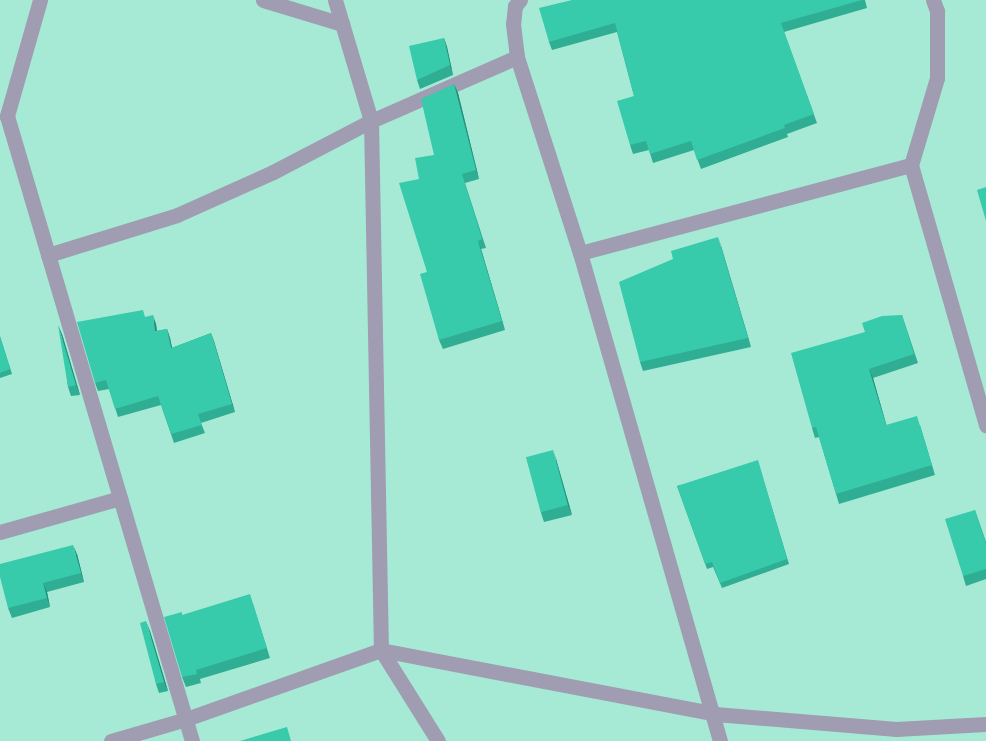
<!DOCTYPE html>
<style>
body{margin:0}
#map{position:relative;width:986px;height:741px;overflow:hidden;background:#a6ead6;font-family:Figtree,sans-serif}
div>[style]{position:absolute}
.street>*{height:15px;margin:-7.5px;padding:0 7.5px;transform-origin:7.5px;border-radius:7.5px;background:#a09cb2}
.wall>*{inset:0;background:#2fae93}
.shaded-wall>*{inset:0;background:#268d78}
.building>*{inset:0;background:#37caab;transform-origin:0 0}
span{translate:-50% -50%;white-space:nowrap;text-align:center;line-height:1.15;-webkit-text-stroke:4px #f1fefa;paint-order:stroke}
</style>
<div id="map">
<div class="street">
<div style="left:40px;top:0;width:121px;rotate:105.9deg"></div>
<div style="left:7px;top:116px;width:652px;rotate:73.51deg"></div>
<div style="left:263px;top:0;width:83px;rotate:16.9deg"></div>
<div style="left:335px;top:0;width:126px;rotate:73.4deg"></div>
<div style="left:371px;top:121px;width:529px;rotate:88.92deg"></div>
<div style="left:381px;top:650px;width:107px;rotate:57.9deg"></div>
<div style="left:520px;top:0;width:8px;rotate:130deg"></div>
<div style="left:515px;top:6px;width:18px;rotate:96deg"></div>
<div style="left:513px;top:24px;width:33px;rotate:83deg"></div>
<div style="left:517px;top:57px;width:206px;rotate:72.2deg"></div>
<div style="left:580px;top:253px;width:508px;rotate:73.99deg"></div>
<div style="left:933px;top:0;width:12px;rotate:70deg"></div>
<div style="left:937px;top:11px;width:67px;rotate:90deg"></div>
<div style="left:937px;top:78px;width:91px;rotate:106.6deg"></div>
<div style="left:911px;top:165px;width:271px;rotate:73.9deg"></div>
<div style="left:580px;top:253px;width:342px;rotate:-14.9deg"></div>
<div style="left:48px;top:255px;width:135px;rotate:-17.2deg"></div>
<div style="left:177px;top:215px;width:105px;rotate:-24.1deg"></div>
<div style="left:273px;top:172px;width:110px;rotate:-27.5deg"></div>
<div style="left:371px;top:121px;width:159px;rotate:-23.7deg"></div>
<div style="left:0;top:532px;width:125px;rotate:-15.8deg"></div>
<div style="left:111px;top:741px;width:78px;rotate:-16.3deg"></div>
<div style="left:186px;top:719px;width:207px;rotate:-19.5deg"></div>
<div style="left:381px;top:650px;width:340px;rotate:10.8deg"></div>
<div style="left:715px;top:714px;width:182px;rotate:4.7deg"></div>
<div style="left:896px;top:729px;width:90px;rotate:-3.2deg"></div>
</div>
<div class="wall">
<div style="clip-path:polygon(572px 0,865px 0,867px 8px,784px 32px,817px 123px,787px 134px,788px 137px,701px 169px,694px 150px,653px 163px,649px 150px,633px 154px,630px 145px,634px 96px,617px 32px,552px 50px,549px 42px)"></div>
<div style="clip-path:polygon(444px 38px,447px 47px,453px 75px,420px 89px,417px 80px)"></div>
<div style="clip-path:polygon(454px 84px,458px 93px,479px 179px,465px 183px,486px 248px,481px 249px,505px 330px,443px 349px,439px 340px,427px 272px,419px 179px,434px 155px)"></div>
<div style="clip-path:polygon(721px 246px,751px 347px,643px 371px,640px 362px)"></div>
<div style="clip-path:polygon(902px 315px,918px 363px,873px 378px,886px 425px,920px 425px,935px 475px,839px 504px,819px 437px,815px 438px,812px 428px,865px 332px)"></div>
<div style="clip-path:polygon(146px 317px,156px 324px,157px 331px,167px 329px,170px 338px,172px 348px,211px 333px,235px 412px,201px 423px,205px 433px,174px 443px,161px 405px,118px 417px,109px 389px,98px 391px,95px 383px)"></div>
<div style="clip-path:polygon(62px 334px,80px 395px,71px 396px,68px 387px)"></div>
<div style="clip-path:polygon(0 336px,12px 374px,0 378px)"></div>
<div style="clip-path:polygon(556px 459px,572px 515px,544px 522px,541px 513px)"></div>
<div style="clip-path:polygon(759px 465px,789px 564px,722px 588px,713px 567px,707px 569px,677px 486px)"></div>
<div style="clip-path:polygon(975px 510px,986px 542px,986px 579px,966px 586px,963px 576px)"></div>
<div style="clip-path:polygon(77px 554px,84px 582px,47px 592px,50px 607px,12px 618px,8px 608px)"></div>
<div style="clip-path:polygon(253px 604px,270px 658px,200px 679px,201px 683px,186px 687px,182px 677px)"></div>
<div style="clip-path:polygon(150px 631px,168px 691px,159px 693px,156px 684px)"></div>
</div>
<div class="shaded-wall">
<div style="clip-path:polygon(444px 38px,447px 47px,453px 75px,450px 65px)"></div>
<div style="clip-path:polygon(454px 84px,458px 93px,479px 179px,476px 170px)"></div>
<div style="clip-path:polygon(718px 237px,721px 246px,751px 347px,748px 338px)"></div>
<div style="clip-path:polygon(478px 241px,481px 249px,505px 330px,502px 321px)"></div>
<div style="clip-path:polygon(153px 315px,156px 324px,158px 340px,155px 331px)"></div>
<div style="clip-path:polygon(58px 325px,62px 334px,80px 395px,76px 385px)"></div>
<div style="clip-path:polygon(167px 329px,170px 338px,174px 357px,171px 348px)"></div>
<div style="clip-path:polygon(211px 333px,214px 341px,235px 412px,232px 404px)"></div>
<div style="clip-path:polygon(869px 369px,873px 378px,889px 434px,886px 425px)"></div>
<div style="clip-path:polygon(553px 450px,556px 459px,572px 515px,568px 505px)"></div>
<div style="clip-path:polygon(73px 545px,77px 554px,84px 582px,81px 573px)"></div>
<div style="clip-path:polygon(43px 583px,47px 592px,50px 607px,47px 598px)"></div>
<div style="clip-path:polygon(146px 621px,150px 631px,168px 691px,164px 682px)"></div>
</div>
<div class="building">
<div style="clip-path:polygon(572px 0,862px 0,781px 23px,814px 114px,784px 125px,785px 128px,697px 160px,691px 141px,650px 154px,646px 141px,630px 145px,617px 101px,634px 96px,615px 23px,549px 42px,539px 8px)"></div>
<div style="clip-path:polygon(444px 38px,450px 65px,417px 80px,409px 46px)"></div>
<div style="clip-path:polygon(454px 84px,476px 170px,462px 174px,482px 239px,478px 241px,502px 321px,439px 340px,420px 274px,427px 272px,399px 183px,419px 179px,415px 158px,434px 155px,421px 99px)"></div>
<div style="clip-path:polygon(986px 187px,986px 221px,977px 190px)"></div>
<div style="clip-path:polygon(718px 237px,748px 338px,640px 362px,619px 282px,673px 259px,671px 251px)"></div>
<div style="clip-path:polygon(143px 310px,145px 317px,153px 315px,155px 331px,167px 329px,171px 348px,211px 333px,232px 404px,198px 414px,202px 425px,171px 434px,158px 396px,115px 409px,106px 380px,95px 383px,77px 322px)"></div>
<div style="clip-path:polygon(902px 315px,914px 354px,869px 369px,886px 425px,917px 416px,932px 465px,836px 494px,816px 427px,812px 428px,791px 353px,865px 332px,862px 323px,882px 316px)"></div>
<div style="clip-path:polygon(58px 325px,76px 385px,68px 387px)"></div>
<div style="clip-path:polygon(0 337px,10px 369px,0 373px)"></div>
<div style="left:553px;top:450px;width:57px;height:28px;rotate:75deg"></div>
<div style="clip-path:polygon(758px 460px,787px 559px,720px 583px,712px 562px,705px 564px,677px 486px)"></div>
<div style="clip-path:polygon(975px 510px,986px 544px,986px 569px,963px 576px,945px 519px)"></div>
<div style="clip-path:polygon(73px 545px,81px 573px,43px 583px,47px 598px,8px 608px,0 577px,0 564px)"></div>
<div style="clip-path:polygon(250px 594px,267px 648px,196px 670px,197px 674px,182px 677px,164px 617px,182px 612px,182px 615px)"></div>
<div style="clip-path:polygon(146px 621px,164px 682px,156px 684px,140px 623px)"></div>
<div style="clip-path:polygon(287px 727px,291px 741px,240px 741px)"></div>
</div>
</div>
